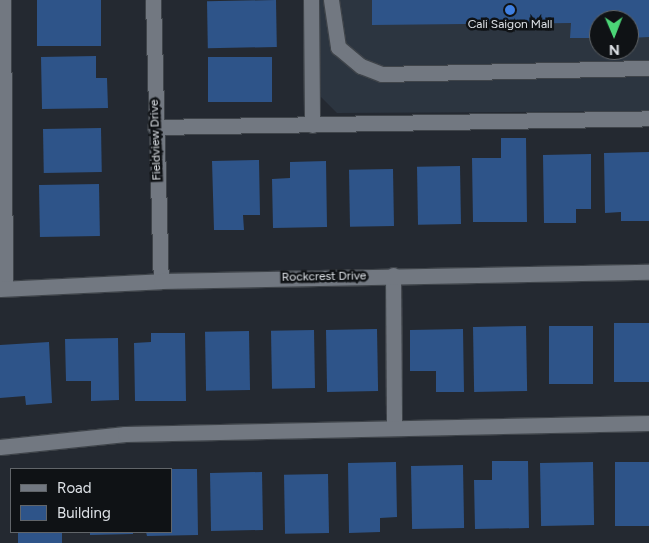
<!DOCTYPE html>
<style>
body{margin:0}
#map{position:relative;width:649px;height:543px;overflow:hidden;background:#242931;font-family:Figtree,sans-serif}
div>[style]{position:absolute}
.built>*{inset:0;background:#2c3540}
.building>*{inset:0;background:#2e5489;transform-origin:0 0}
.roads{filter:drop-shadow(1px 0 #3f444a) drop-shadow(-1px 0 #3f444a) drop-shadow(0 1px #3f444a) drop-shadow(0 -1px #3f444a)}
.minor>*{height:15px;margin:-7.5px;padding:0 7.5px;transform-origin:7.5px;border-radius:7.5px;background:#727881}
.dots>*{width:14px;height:14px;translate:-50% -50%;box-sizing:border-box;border:2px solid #0f1215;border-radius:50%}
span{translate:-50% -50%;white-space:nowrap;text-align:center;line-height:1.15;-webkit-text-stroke:5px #0f1215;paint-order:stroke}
.poi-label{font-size:12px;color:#dde1e6}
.street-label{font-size:12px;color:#dde1e6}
.legend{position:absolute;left:10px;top:468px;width:162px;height:65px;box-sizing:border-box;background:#0f1215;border:1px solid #616569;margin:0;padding:6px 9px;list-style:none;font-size:15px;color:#dde1e6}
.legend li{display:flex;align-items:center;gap:10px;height:25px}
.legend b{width:25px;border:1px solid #616569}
.north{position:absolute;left:589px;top:10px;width:50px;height:50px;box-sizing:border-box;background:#0f1215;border:1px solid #616569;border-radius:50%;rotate:179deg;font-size:14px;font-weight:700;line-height:20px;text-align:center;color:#dde1e6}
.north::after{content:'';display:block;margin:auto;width:18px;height:22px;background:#4bd677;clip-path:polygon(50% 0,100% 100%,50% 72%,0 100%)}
</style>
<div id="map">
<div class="built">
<div style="clip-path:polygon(evenodd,319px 0,649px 0,649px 111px,337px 113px,321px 97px,319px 0,599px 20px,629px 20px,629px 50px,599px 50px,599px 20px)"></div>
</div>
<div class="building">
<div style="left:37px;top:0;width:64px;height:46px"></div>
<div style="left:276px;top:0;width:47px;height:69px;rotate:89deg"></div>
<div style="clip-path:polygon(372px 0,649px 0,649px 37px,629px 38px,629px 20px,599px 20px,599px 38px,570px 38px,571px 23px,372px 25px)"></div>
<div style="clip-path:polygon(96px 56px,96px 78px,107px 78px,108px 108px,42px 109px,41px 57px)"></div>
<div style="left:272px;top:57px;width:45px;height:64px;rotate:90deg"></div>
<div style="left:101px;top:128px;width:44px;height:58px;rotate:89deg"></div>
<div style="clip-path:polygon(501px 138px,526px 138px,527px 222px,473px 222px,472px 158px,501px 158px)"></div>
<div style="clip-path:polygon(649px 152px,649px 221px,621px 221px,621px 212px,605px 213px,604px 153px)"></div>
<div style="clip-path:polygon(591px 154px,591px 209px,576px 209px,576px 223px,544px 223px,543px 155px)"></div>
<div style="clip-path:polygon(259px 160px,260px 215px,243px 215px,244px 230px,214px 230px,212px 161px)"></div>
<div style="clip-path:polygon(326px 161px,327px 227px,273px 228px,272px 179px,290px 178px,290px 162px)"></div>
<div style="left:460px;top:166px;width:58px;height:43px;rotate:89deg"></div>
<div style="left:393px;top:169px;width:57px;height:44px;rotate:89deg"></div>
<div style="left:99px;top:184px;width:52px;height:60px;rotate:89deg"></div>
<div style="left:649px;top:323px;width:59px;height:35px;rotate:90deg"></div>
<div style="left:526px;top:326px;width:65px;height:53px;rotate:89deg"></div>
<div style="left:549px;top:326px;width:44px;height:58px"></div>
<div style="left:377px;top:329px;width:62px;height:51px;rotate:89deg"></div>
<div style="clip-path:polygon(463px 329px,464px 392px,436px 392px,436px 371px,410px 371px,410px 330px)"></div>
<div style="left:314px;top:330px;width:58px;height:43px;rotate:89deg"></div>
<div style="left:249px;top:331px;width:59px;height:44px;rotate:89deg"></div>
<div style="clip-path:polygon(151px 333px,185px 333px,186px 401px,135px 401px,134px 343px,151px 342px)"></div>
<div style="clip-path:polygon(118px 338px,119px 400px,91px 401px,91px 381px,66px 381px,65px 339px)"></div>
<div style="clip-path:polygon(49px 342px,52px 403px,26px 405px,25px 396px,0 398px,0 345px)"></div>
<div style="clip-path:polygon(492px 461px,528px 461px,529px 528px,475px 529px,474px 480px,492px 480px)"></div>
<div style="clip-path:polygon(396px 462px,397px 517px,380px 518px,380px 532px,349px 533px,348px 463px)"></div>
<div style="left:593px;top:462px;width:63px;height:53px;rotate:89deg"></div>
<div style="left:615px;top:462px;width:34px;height:64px"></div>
<div style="left:463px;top:465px;width:63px;height:52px;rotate:89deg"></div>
<div style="clip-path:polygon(171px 469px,197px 469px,198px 535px,147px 536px,146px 532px,171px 532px)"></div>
<div style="left:262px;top:472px;width:58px;height:52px;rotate:89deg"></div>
<div style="left:328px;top:474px;width:59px;height:44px;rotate:89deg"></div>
<div style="left:18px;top:532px;width:44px;height:11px"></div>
<div style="clip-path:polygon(90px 532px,133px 532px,133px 534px,90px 535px)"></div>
</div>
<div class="roads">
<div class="minor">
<div style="left:3px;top:0;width:288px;rotate:89.6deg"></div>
<div style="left:153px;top:0;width:281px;rotate:88.4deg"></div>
<div style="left:311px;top:0;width:125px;rotate:89.5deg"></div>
<div style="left:331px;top:0;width:48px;rotate:81.5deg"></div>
<div style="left:338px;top:47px;width:30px;rotate:40deg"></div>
<div style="left:361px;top:66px;width:22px;rotate:21deg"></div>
<div style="left:382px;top:74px;width:267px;rotate:-1.3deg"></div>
<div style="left:155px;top:127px;width:494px;rotate:-1deg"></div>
<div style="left:393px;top:275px;width:153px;rotate:89.6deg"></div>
<div style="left:0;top:289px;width:161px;rotate:-2.8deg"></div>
<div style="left:161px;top:281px;width:488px;rotate:-1.1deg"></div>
<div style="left:0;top:447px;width:126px;rotate:-5.9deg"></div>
<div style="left:125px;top:434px;width:524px;rotate:-1.2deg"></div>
</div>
</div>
<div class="dots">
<div style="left:510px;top:10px;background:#3f7fe0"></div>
</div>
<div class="poi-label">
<span style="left:510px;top:25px">Cali Saigon Mall</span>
</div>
<div class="street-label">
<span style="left:156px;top:140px;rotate:-92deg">Fieldview Drive</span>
<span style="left:324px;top:277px;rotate:-1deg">Rockcrest Drive</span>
</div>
<ul class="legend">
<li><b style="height:6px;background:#727881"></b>Road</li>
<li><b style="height:14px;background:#2e5489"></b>Building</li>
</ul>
<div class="north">N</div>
</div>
